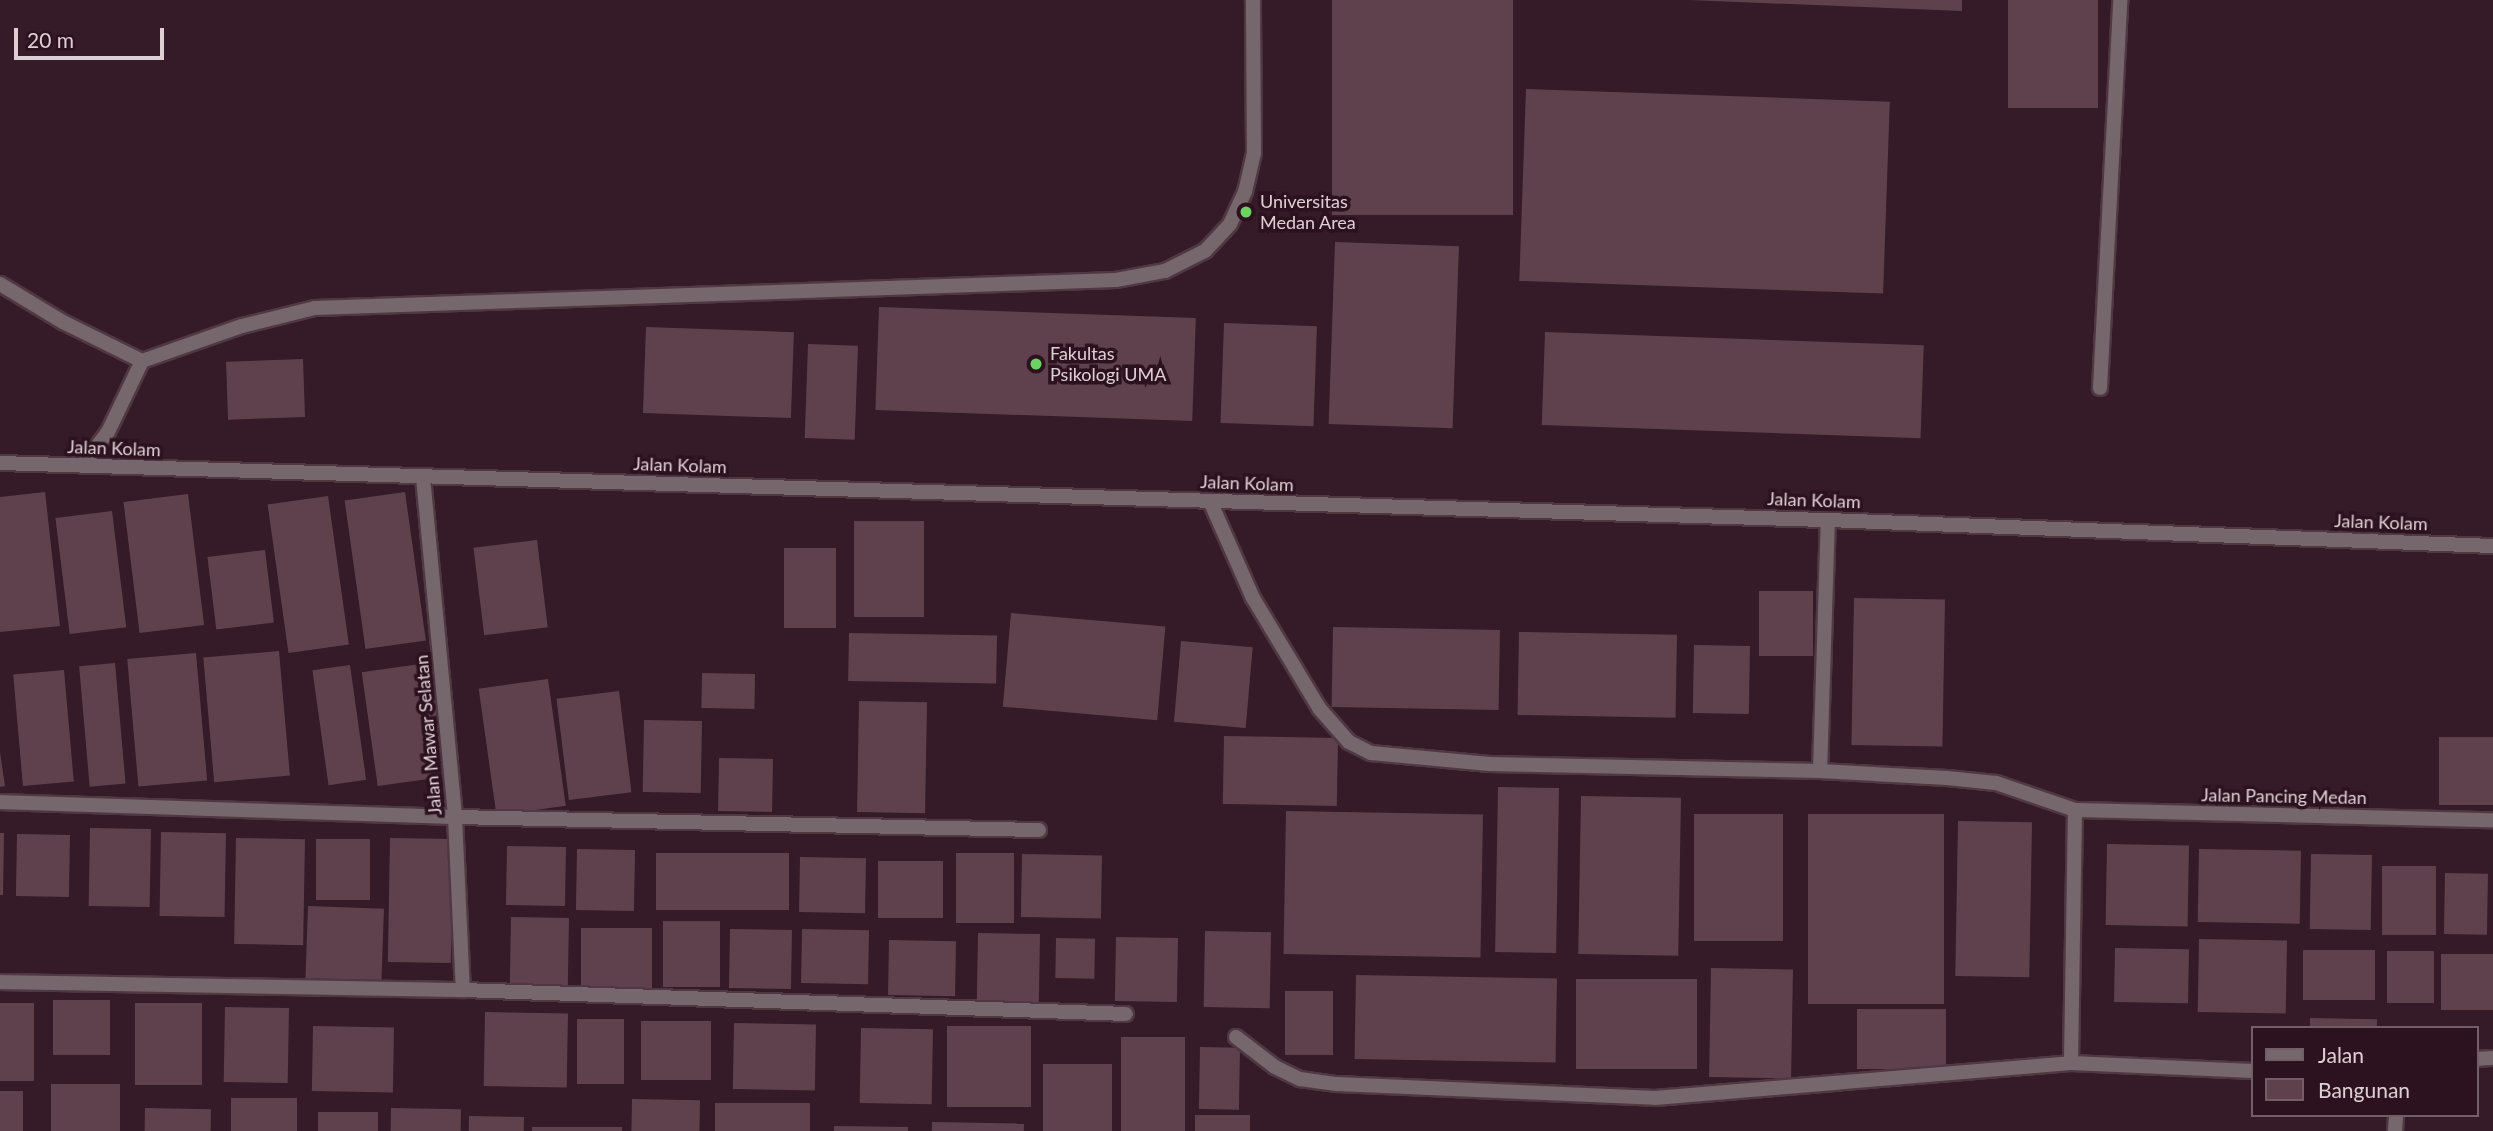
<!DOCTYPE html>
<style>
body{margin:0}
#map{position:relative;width:2493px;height:1131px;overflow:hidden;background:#351b27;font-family:Lato,sans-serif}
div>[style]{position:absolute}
.building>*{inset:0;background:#5e414d;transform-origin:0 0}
.roads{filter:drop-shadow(2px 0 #503843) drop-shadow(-2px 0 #503843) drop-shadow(0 2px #503843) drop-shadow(0 -2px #503843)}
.service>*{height:14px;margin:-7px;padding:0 7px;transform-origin:7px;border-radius:7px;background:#76676d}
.minor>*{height:14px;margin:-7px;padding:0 7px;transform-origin:7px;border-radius:7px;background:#76676d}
.dots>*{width:19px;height:19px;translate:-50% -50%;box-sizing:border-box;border:4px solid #2b121e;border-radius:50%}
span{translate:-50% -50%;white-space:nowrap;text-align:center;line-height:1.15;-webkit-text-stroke:7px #2b121e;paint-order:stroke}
.poi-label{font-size:18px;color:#e0ced5}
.left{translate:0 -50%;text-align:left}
.street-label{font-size:18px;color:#e0ced5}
.legend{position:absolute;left:2251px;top:1026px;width:228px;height:91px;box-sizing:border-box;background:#2b121e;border:2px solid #735d67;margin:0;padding:9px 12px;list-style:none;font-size:21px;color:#e0ced5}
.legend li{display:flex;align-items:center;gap:14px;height:35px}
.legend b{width:35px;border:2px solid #735d67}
.scale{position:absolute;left:14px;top:28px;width:150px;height:32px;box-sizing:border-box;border:4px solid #e0ced5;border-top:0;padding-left:9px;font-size:21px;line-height:24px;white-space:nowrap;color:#e0ced5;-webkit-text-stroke:5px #2b121e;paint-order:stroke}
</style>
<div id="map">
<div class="building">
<div style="left:1332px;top:0;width:181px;height:215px"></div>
<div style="clip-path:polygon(1689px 0,1962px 0,1962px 11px)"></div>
<div style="left:2008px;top:0;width:90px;height:108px"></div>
<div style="left:1526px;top:89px;width:364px;height:192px;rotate:2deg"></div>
<div style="left:1335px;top:242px;width:124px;height:182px;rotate:2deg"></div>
<div style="left:879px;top:307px;width:317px;height:103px;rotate:2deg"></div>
<div style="left:1224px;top:323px;width:93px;height:100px;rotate:2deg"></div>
<div style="left:646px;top:327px;width:148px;height:86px;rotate:2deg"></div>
<div style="left:1545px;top:332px;width:379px;height:93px;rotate:2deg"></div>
<div style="left:808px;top:344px;width:50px;height:94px;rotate:2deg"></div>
<div style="left:303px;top:359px;width:58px;height:77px;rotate:88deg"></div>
<div style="clip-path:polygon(45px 492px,60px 626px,0 632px,0 497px)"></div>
<div style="left:405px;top:492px;width:150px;height:61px;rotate:82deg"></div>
<div style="left:188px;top:494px;width:132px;height:65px;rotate:83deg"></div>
<div style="left:328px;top:496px;width:150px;height:61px;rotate:82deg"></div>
<div style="left:112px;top:511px;width:117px;height:57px;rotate:83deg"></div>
<div style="left:854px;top:521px;width:70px;height:96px"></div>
<div style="left:537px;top:540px;width:88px;height:64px;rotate:83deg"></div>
<div style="left:784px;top:548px;width:52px;height:80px"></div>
<div style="left:265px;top:550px;width:73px;height:58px;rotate:83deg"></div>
<div style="left:1759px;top:591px;width:54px;height:65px"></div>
<div style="left:1854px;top:598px;width:91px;height:147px;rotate:1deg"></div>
<div style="left:1011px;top:613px;width:155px;height:94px;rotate:5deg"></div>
<div style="left:1333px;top:627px;width:167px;height:80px;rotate:1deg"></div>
<div style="left:1519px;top:632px;width:158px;height:83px;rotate:1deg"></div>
<div style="left:849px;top:633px;width:148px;height:48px;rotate:1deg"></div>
<div style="left:1181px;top:641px;width:72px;height:81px;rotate:5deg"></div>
<div style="left:1694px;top:645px;width:56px;height:68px;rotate:1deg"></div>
<div style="left:279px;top:651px;width:125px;height:76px;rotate:85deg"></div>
<div style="left:196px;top:653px;width:128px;height:69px;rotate:85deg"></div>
<div style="left:434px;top:662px;width:115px;height:73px;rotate:82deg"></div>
<div style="left:115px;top:663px;width:121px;height:36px;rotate:85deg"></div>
<div style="left:350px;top:665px;width:116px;height:38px;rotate:82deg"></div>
<div style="left:64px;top:670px;width:112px;height:51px;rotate:85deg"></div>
<div style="left:702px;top:673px;width:53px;height:35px;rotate:1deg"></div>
<div style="left:548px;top:679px;width:128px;height:70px;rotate:82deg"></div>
<div style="left:619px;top:691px;width:102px;height:63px;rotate:83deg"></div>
<div style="left:859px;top:701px;width:68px;height:111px;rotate:1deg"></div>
<div style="left:644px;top:720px;width:58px;height:72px;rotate:1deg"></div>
<div style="left:1224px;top:736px;width:114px;height:68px;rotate:1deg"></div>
<div style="left:2439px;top:737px;width:54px;height:68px"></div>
<div style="clip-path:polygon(0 752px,5px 786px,0 787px)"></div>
<div style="left:719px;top:758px;width:54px;height:53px;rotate:1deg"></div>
<div style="left:1498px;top:787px;width:61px;height:165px;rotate:1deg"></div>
<div style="left:1581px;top:796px;width:100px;height:158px;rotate:1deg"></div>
<div style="left:1286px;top:811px;width:197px;height:143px;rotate:1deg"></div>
<div style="left:1694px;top:814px;width:89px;height:127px"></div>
<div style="left:1808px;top:814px;width:136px;height:190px"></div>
<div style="left:1958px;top:821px;width:74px;height:155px;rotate:1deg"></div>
<div style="left:90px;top:828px;width:61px;height:78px;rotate:1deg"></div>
<div style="left:161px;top:832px;width:65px;height:84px;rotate:1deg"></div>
<div style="clip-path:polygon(0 833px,4px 833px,3px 895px,0 895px)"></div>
<div style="left:17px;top:834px;width:53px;height:62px;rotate:1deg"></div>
<div style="left:236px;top:838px;width:69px;height:106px;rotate:1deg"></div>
<div style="left:390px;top:838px;width:63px;height:124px;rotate:1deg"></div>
<div style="left:316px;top:839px;width:54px;height:61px"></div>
<div style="left:2107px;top:844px;width:82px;height:81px;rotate:1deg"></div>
<div style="left:507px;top:846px;width:59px;height:59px;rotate:1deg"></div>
<div style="left:577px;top:849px;width:58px;height:61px;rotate:1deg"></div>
<div style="left:2199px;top:849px;width:102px;height:73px;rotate:1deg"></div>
<div style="left:656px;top:853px;width:133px;height:57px"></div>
<div style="left:956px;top:853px;width:58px;height:70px"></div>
<div style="left:1022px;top:854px;width:80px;height:63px;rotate:1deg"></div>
<div style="left:2311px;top:854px;width:61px;height:75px;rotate:1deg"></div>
<div style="left:800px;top:857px;width:66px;height:55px;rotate:1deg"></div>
<div style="left:878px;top:861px;width:65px;height:57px"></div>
<div style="left:2382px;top:866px;width:54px;height:69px"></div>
<div style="left:2445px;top:873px;width:43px;height:61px;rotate:1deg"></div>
<div style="left:308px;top:906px;width:76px;height:72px;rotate:2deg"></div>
<div style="left:511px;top:917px;width:58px;height:68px;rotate:1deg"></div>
<div style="left:663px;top:921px;width:57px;height:66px"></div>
<div style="left:581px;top:928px;width:71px;height:63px"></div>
<div style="left:730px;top:929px;width:62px;height:59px;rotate:1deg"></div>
<div style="left:802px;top:929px;width:67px;height:54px;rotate:1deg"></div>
<div style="left:1205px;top:931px;width:66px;height:76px;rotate:1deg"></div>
<div style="left:978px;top:933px;width:62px;height:69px;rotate:1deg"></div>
<div style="left:1116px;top:937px;width:62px;height:64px;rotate:1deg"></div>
<div style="left:1056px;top:938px;width:39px;height:40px;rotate:1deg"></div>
<div style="left:2199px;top:939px;width:88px;height:73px;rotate:1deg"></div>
<div style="left:889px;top:940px;width:67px;height:55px;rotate:1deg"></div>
<div style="left:2115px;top:948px;width:74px;height:54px;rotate:1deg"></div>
<div style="left:2303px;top:950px;width:72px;height:50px"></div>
<div style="left:2387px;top:951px;width:47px;height:52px"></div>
<div style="left:2441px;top:954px;width:52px;height:56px"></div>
<div style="left:1711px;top:968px;width:82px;height:109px;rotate:1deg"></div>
<div style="left:1356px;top:975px;width:201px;height:84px;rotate:1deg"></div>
<div style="left:1576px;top:979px;width:121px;height:90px"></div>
<div style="left:1285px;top:991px;width:48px;height:64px"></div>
<div style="left:53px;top:1000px;width:57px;height:55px"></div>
<div style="left:0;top:1003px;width:34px;height:78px"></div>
<div style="left:135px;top:1003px;width:67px;height:82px"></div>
<div style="left:225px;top:1007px;width:64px;height:75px;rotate:1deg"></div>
<div style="left:1946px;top:1009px;width:60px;height:89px;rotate:90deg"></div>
<div style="left:485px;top:1012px;width:83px;height:74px;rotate:1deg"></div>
<div style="left:2310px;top:1018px;width:67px;height:10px;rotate:1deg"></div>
<div style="left:577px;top:1019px;width:47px;height:65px"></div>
<div style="left:641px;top:1021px;width:70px;height:59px"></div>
<div style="left:734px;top:1023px;width:82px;height:66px;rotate:1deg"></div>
<div style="left:313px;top:1026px;width:81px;height:65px;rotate:1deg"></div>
<div style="left:947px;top:1026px;width:84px;height:81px"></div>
<div style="left:861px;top:1028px;width:72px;height:75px;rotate:1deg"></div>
<div style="left:1121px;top:1037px;width:64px;height:94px"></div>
<div style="left:1200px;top:1047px;width:40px;height:62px;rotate:1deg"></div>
<div style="left:1043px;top:1064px;width:69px;height:67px"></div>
<div style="left:51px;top:1084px;width:69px;height:47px"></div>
<div style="left:0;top:1091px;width:23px;height:40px"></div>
<div style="left:231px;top:1098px;width:66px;height:33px"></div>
<div style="left:632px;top:1099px;width:68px;height:32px;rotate:1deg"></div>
<div style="left:715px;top:1103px;width:95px;height:28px"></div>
<div style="left:145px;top:1108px;width:66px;height:23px;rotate:1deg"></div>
<div style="left:391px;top:1108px;width:70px;height:23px;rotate:1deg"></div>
<div style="left:318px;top:1112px;width:60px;height:19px"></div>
<div style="left:1195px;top:1115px;width:55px;height:16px"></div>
<div style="left:469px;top:1116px;width:55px;height:15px;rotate:1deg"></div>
<div style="left:932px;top:1122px;width:92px;height:9px;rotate:1deg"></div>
<div style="clip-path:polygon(834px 1126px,908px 1127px,908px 1131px,834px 1131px)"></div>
<div style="left:532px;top:1127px;width:90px;height:4px"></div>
</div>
<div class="roads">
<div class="service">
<div style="left:0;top:284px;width:74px;rotate:31.1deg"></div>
<div style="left:63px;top:322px;width:88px;rotate:26.3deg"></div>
<div style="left:142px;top:361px;width:106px;rotate:-19.3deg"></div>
<div style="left:242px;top:326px;width:75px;rotate:-13.9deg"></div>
<div style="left:315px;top:308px;width:801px;rotate:-2deg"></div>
<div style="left:1116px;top:280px;width:50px;rotate:-10.4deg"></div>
<div style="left:1165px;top:271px;width:45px;rotate:-26.6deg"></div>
<div style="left:1205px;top:251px;width:37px;rotate:-47deg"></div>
<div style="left:1230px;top:224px;width:35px;rotate:-65deg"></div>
<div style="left:1245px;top:192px;width:40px;rotate:-77deg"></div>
<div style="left:1254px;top:153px;width:153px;rotate:-90.4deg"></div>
<div style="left:2100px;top:388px;width:389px;rotate:-87deg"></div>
<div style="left:82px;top:466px;width:43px;rotate:-52.6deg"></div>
<div style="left:108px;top:432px;width:79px;rotate:-64.4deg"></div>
</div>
<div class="minor">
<div style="left:0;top:463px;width:1829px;rotate:1.79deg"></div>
<div style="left:1828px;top:520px;width:666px;rotate:2.24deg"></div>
<div style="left:423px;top:477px;width:342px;rotate:84.6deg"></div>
<div style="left:455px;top:817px;width:173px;rotate:87.4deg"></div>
<div style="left:1210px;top:501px;width:106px;rotate:66.1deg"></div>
<div style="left:1253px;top:598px;width:128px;rotate:59deg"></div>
<div style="left:1319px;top:708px;width:45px;rotate:48.6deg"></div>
<div style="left:1349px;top:742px;width:25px;rotate:27deg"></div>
<div style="left:1371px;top:753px;width:119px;rotate:5.3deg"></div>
<div style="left:1489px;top:764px;width:331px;rotate:1.2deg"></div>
<div style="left:1820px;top:771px;width:127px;rotate:3.2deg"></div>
<div style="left:1947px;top:778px;width:49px;rotate:5.8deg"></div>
<div style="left:1996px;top:783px;width:83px;rotate:18.9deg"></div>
<div style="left:2075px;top:810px;width:418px;rotate:1.4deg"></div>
<div style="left:1820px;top:771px;width:251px;rotate:-88.2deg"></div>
<div style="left:0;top:802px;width:455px;rotate:1.9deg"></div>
<div style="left:455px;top:817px;width:584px;rotate:1.28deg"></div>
<div style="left:0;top:982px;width:463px;rotate:1deg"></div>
<div style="left:463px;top:990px;width:663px;rotate:2.07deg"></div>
<div style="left:1236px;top:1037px;width:49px;rotate:37.6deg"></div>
<div style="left:1275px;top:1067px;width:28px;rotate:26deg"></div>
<div style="left:1300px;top:1079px;width:37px;rotate:8deg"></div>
<div style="left:1337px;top:1084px;width:318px;rotate:2.5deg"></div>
<div style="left:1655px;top:1098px;width:417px;rotate:-4.8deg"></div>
<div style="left:2071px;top:1063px;width:182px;rotate:2.5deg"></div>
<div style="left:2477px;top:1059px;width:16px;rotate:-4deg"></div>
<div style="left:2071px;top:1063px;width:253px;rotate:-89.1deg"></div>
<div style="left:2395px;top:1131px;width:16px;rotate:-86deg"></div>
</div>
</div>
<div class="dots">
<div style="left:1246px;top:212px;background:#6cd362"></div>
<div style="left:1036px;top:364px;background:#6cd362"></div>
</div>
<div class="poi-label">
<span class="left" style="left:1260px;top:212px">Universitas<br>Medan Area</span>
<span class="left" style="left:1050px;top:364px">Fakultas<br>Psikologi UMA</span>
</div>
<div class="street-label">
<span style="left:114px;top:448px;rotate:2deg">Jalan Kolam</span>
<span style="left:680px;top:465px;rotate:2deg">Jalan Kolam</span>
<span style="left:1247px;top:483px;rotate:2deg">Jalan Kolam</span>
<span style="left:1814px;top:500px;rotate:2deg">Jalan Kolam</span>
<span style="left:2381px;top:522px;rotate:2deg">Jalan Kolam</span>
<span style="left:428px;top:735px;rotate:-95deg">Jalan Mawar Selatan</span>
<span style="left:2284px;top:796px;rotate:1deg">Jalan Pancing Medan</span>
</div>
<ul class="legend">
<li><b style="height:9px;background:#76676d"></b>Jalan</li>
<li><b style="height:19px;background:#5e414d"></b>Bangunan</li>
</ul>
<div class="scale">20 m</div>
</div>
